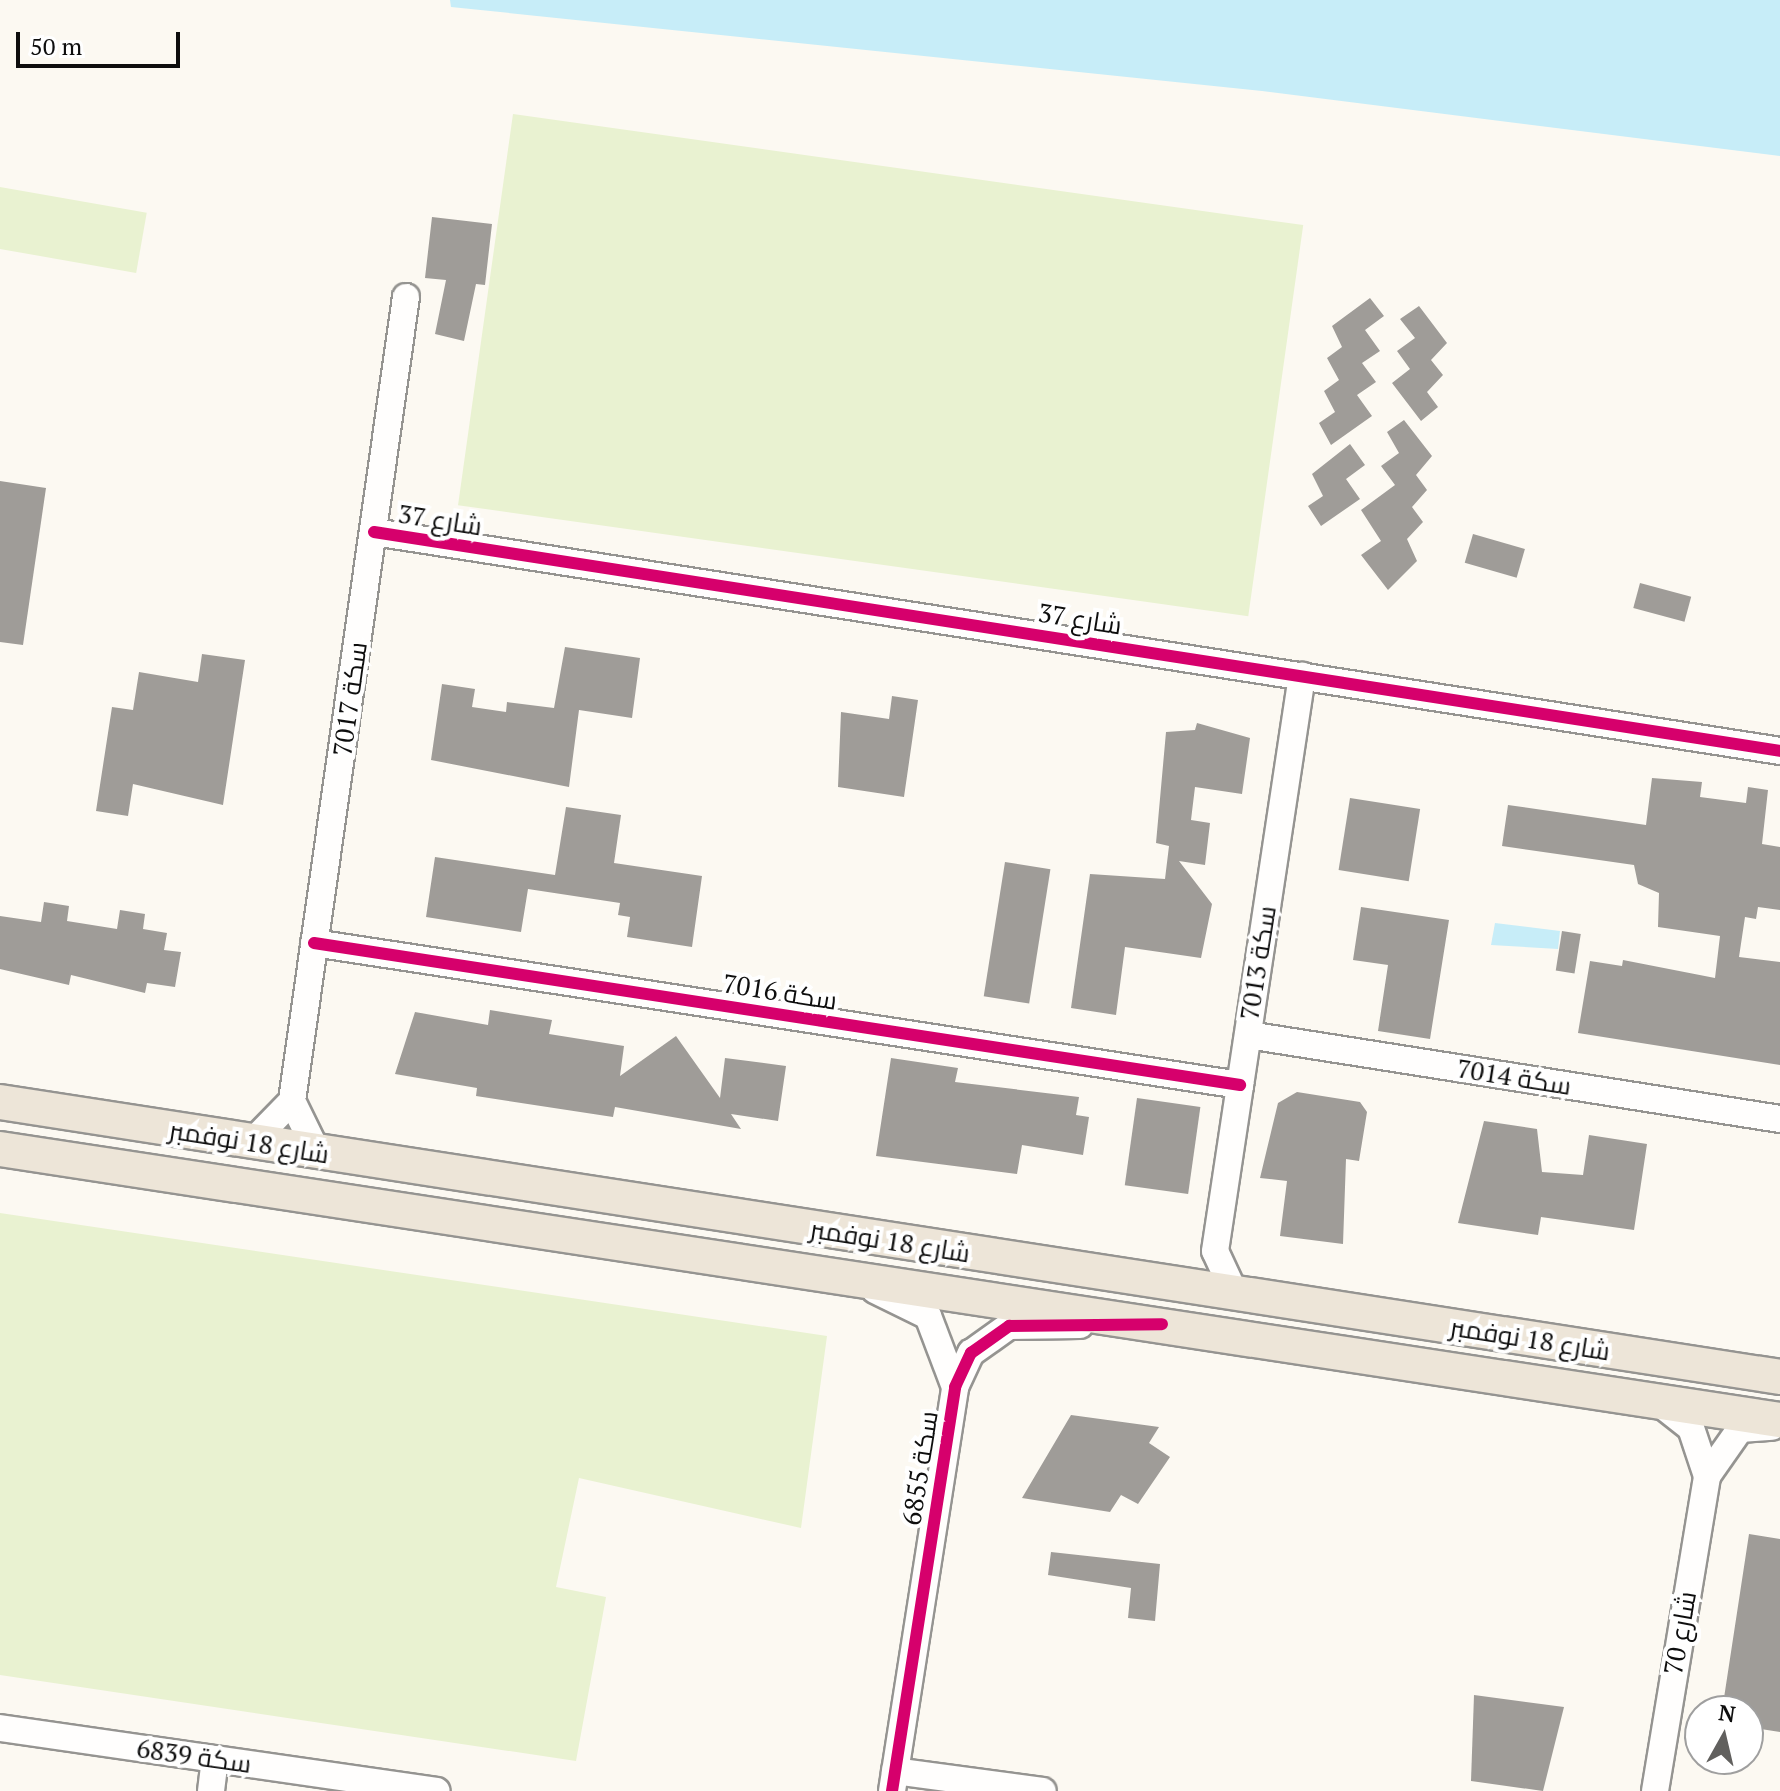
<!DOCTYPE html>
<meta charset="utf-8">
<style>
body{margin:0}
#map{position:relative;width:1780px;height:1791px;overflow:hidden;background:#fcf9f2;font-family:"PT Serif",Cairo,serif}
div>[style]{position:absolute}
.green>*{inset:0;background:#e9f2d1;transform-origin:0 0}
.water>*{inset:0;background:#c7edf8}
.building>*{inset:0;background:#9f9c98;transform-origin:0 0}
.roads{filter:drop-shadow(2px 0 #959491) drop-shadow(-2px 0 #959491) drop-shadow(0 2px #959491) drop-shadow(0 -2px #959491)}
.minor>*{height:26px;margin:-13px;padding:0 13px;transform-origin:13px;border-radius:13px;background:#fffefd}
.major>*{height:34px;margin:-17px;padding:0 17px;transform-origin:17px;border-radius:17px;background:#ede5d8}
.cycleway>*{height:12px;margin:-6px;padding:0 6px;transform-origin:6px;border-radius:6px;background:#d6006c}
span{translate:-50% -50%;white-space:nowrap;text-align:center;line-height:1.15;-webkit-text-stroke:8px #fff;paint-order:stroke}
.street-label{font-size:26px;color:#0e0e0e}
.north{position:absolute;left:1684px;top:1695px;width:80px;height:80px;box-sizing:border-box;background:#fff;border:2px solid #9f9f9f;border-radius:50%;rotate:8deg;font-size:22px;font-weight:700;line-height:32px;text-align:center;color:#0e0e0e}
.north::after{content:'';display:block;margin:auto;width:28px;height:36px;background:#61605e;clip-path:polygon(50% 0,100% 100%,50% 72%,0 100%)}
.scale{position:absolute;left:16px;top:32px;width:164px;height:36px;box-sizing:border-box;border:4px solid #0e0e0e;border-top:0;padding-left:10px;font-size:24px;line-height:28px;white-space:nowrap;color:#0e0e0e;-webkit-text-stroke:6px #fff;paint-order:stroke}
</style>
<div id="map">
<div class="green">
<div style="left:513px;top:114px;width:798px;height:395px;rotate:8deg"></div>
<div style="left:0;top:187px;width:149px;height:61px;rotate:10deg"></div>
<div style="clip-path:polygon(0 1213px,827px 1336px,801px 1528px,579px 1478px,556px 1587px,606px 1597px,576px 1761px,0 1675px)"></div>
</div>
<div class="water">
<div style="clip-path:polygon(450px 0,1780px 0,1780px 156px,1262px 91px,451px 7px)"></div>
<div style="clip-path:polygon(1495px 923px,1560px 931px,1558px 949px,1491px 945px)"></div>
</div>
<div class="building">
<div style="clip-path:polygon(432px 217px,492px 224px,485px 285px,476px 284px,464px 341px,435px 334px,446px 280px,425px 278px)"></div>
<div style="clip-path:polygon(1370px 298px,1384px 316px,1365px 330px,1380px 351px,1362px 363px,1376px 382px,1357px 395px,1372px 416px,1331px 445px,1319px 423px,1335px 412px,1324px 391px,1339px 380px,1327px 358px,1342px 347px,1332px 326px)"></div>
<div style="clip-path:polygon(1419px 306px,1447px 343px,1431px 360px,1443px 375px,1427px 392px,1438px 407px,1421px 421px,1392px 383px,1410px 369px,1397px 351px,1415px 338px,1400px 319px)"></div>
<div style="clip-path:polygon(1404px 420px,1432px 456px,1416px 475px,1427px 490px,1412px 507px,1423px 522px,1407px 539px,1417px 561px,1388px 590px,1361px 555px,1381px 541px,1361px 510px,1395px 485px,1381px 466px,1399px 453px,1387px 432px)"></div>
<div style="clip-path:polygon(1350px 444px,1365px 465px,1346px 479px,1360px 499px,1321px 526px,1308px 506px,1323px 496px,1312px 474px)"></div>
<div style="clip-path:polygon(0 481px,46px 488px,23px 645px,0 642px)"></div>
<div style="left:1473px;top:534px;width:54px;height:30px;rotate:16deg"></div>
<div style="left:1640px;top:583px;width:53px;height:26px;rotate:15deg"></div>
<div style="clip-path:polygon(565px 647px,640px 658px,632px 718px,579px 710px,569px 787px,431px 760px,442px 684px,475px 689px,472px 707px,506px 712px,507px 702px,554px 708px)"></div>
<div style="clip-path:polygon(202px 654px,245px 660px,223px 805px,133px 784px,128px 816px,96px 811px,112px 707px,133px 710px,139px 672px,198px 682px)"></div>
<div style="clip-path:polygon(892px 696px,918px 700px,904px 797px,838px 787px,841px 712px,889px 719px)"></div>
<div style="clip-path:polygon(1197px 723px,1250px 738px,1242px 794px,1195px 787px,1191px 820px,1210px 823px,1205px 865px,1179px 861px,1212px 904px,1201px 958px,1125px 947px,1116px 1015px,1071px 1008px,1090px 874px,1165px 879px,1169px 846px,1156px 843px,1166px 732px,1195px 730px)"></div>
<div style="clip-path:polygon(1652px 778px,1702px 782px,1700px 797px,1746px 803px,1748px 787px,1768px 790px,1762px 844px,1780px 847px,1780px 910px,1758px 907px,1756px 919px,1745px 917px,1739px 957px,1780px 962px,1780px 1065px,1578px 1033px,1590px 961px,1622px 966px,1623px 960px,1715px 978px,1720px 936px,1658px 927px,1659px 893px,1638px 884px,1634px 865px,1502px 846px,1508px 805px,1646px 825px)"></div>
<div style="left:1350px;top:798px;width:71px;height:73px;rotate:9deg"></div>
<div style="clip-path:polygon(566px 807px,621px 815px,614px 863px,702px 876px,692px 947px,627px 937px,630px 917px,618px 915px,620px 903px,528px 889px,521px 932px,426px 917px,435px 857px,555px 875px)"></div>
<div style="left:1005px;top:862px;width:46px;height:136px;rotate:9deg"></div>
<div style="clip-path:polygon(44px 902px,69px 906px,67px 921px,117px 929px,120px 910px,145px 914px,143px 929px,167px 933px,164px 950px,181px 952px,175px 987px,147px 983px,145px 993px,71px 975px,69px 985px,0 969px,0 916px,41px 922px)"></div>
<div style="clip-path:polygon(1361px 907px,1449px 920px,1430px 1039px,1378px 1031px,1388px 965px,1353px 960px)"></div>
<div style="left:1562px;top:931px;width:19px;height:40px;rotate:9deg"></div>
<div style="clip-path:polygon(490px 1010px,552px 1020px,549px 1034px,624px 1046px,620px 1076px,676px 1036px,720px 1098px,725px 1058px,786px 1066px,778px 1121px,731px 1114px,741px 1129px,615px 1107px,613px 1117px,476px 1096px,477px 1088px,395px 1074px,415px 1012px,488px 1025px)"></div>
<div style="clip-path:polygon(891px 1058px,958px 1068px,955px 1082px,1079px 1097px,1076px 1115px,1089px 1117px,1083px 1155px,1022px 1145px,1017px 1174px,876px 1156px)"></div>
<div style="clip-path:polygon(1297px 1092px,1360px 1102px,1367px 1112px,1359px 1161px,1346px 1159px,1343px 1244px,1280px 1236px,1287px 1181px,1260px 1178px,1278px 1103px)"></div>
<div style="left:1137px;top:1098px;width:64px;height:88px;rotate:8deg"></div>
<div style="clip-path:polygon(1484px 1121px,1537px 1129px,1542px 1172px,1583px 1175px,1589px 1135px,1647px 1144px,1634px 1230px,1541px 1217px,1538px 1235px,1458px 1223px)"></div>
<div style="clip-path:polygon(1071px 1415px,1159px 1427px,1149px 1443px,1170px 1457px,1138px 1504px,1121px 1495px,1110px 1512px,1022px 1498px)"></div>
<div style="clip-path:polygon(1749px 1534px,1780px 1539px,1780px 1732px,1748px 1727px,1748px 1711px,1722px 1711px)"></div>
<div style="clip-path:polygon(1051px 1552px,1160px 1564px,1155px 1621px,1128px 1618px,1131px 1588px,1048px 1575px)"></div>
<div style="clip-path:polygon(1474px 1695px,1564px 1707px,1543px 1791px,1471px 1781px)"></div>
</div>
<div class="roads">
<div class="minor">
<div style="left:374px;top:532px;width:1423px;rotate:8.85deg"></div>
<div style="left:314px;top:943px;width:937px;rotate:8.72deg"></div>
<div style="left:1248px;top:1035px;width:539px;rotate:8.97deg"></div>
<div style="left:252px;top:1142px;width:57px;rotate:-45.7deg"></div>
<div style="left:317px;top:1152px;width:57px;rotate:-116.1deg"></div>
<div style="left:292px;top:1101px;width:812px;rotate:-81.93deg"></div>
<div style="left:875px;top:1290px;width:59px;rotate:26.1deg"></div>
<div style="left:928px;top:1316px;width:76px;rotate:69.2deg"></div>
<div style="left:1235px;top:1294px;width:47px;rotate:-114.9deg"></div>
<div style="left:1215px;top:1251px;width:582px;rotate:-81.4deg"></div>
<div style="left:1658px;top:1402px;width:42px;rotate:38.2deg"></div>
<div style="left:1691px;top:1428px;width:51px;rotate:71.6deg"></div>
<div style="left:0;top:1728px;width:441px;rotate:8.2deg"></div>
<div style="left:895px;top:1771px;width:149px;rotate:7.7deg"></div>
<div style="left:211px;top:1791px;width:32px;rotate:-83deg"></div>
<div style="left:892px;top:1791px;width:409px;rotate:-81.1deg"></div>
<div style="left:955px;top:1387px;width:38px;rotate:-65deg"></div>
<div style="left:971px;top:1353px;width:47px;rotate:-35.4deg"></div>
<div style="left:1009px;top:1326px;width:71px;rotate:-0.8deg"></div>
<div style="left:1655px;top:1791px;width:319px;rotate:-80.6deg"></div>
<div style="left:1707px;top:1476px;width:57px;rotate:-54.9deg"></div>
<div style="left:1740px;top:1429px;width:32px;rotate:-4deg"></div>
</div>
<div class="major">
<div style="left:0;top:1102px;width:1801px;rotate:8.78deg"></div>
<div style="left:0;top:1149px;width:1801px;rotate:8.66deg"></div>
</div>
</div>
<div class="cycleway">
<div style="left:374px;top:532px;width:1423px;rotate:8.85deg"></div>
<div style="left:314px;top:943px;width:937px;rotate:8.72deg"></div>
<div style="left:892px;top:1791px;width:409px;rotate:-81.1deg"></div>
<div style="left:955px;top:1387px;width:38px;rotate:-65deg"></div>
<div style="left:971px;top:1353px;width:47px;rotate:-35.4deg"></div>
<div style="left:1009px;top:1326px;width:153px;rotate:-0.7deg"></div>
</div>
<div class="street-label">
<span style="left:440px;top:520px;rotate:9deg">شارع 37</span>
<span style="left:1080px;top:619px;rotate:9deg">شارع 37</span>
<span style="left:350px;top:699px;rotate:-82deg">سكة 7017</span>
<span style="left:1258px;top:963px;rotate:-81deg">سكة 7013</span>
<span style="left:780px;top:992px;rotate:9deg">سكة 7016</span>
<span style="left:1514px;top:1077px;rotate:9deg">سكة 7014</span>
<span style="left:249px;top:1142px;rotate:9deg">شارع 18 نوفمبر</span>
<span style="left:890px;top:1241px;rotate:9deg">شارع 18 نوفمبر</span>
<span style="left:1530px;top:1339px;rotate:9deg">شارع 18 نوفمبر</span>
<span style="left:920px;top:1468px;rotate:-81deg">سكة 6855</span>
<span style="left:1680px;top:1633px;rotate:-80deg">شارع 70</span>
<span style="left:194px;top:1756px;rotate:8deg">سكة 6839</span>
</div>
<div class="north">N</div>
<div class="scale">50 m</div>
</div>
